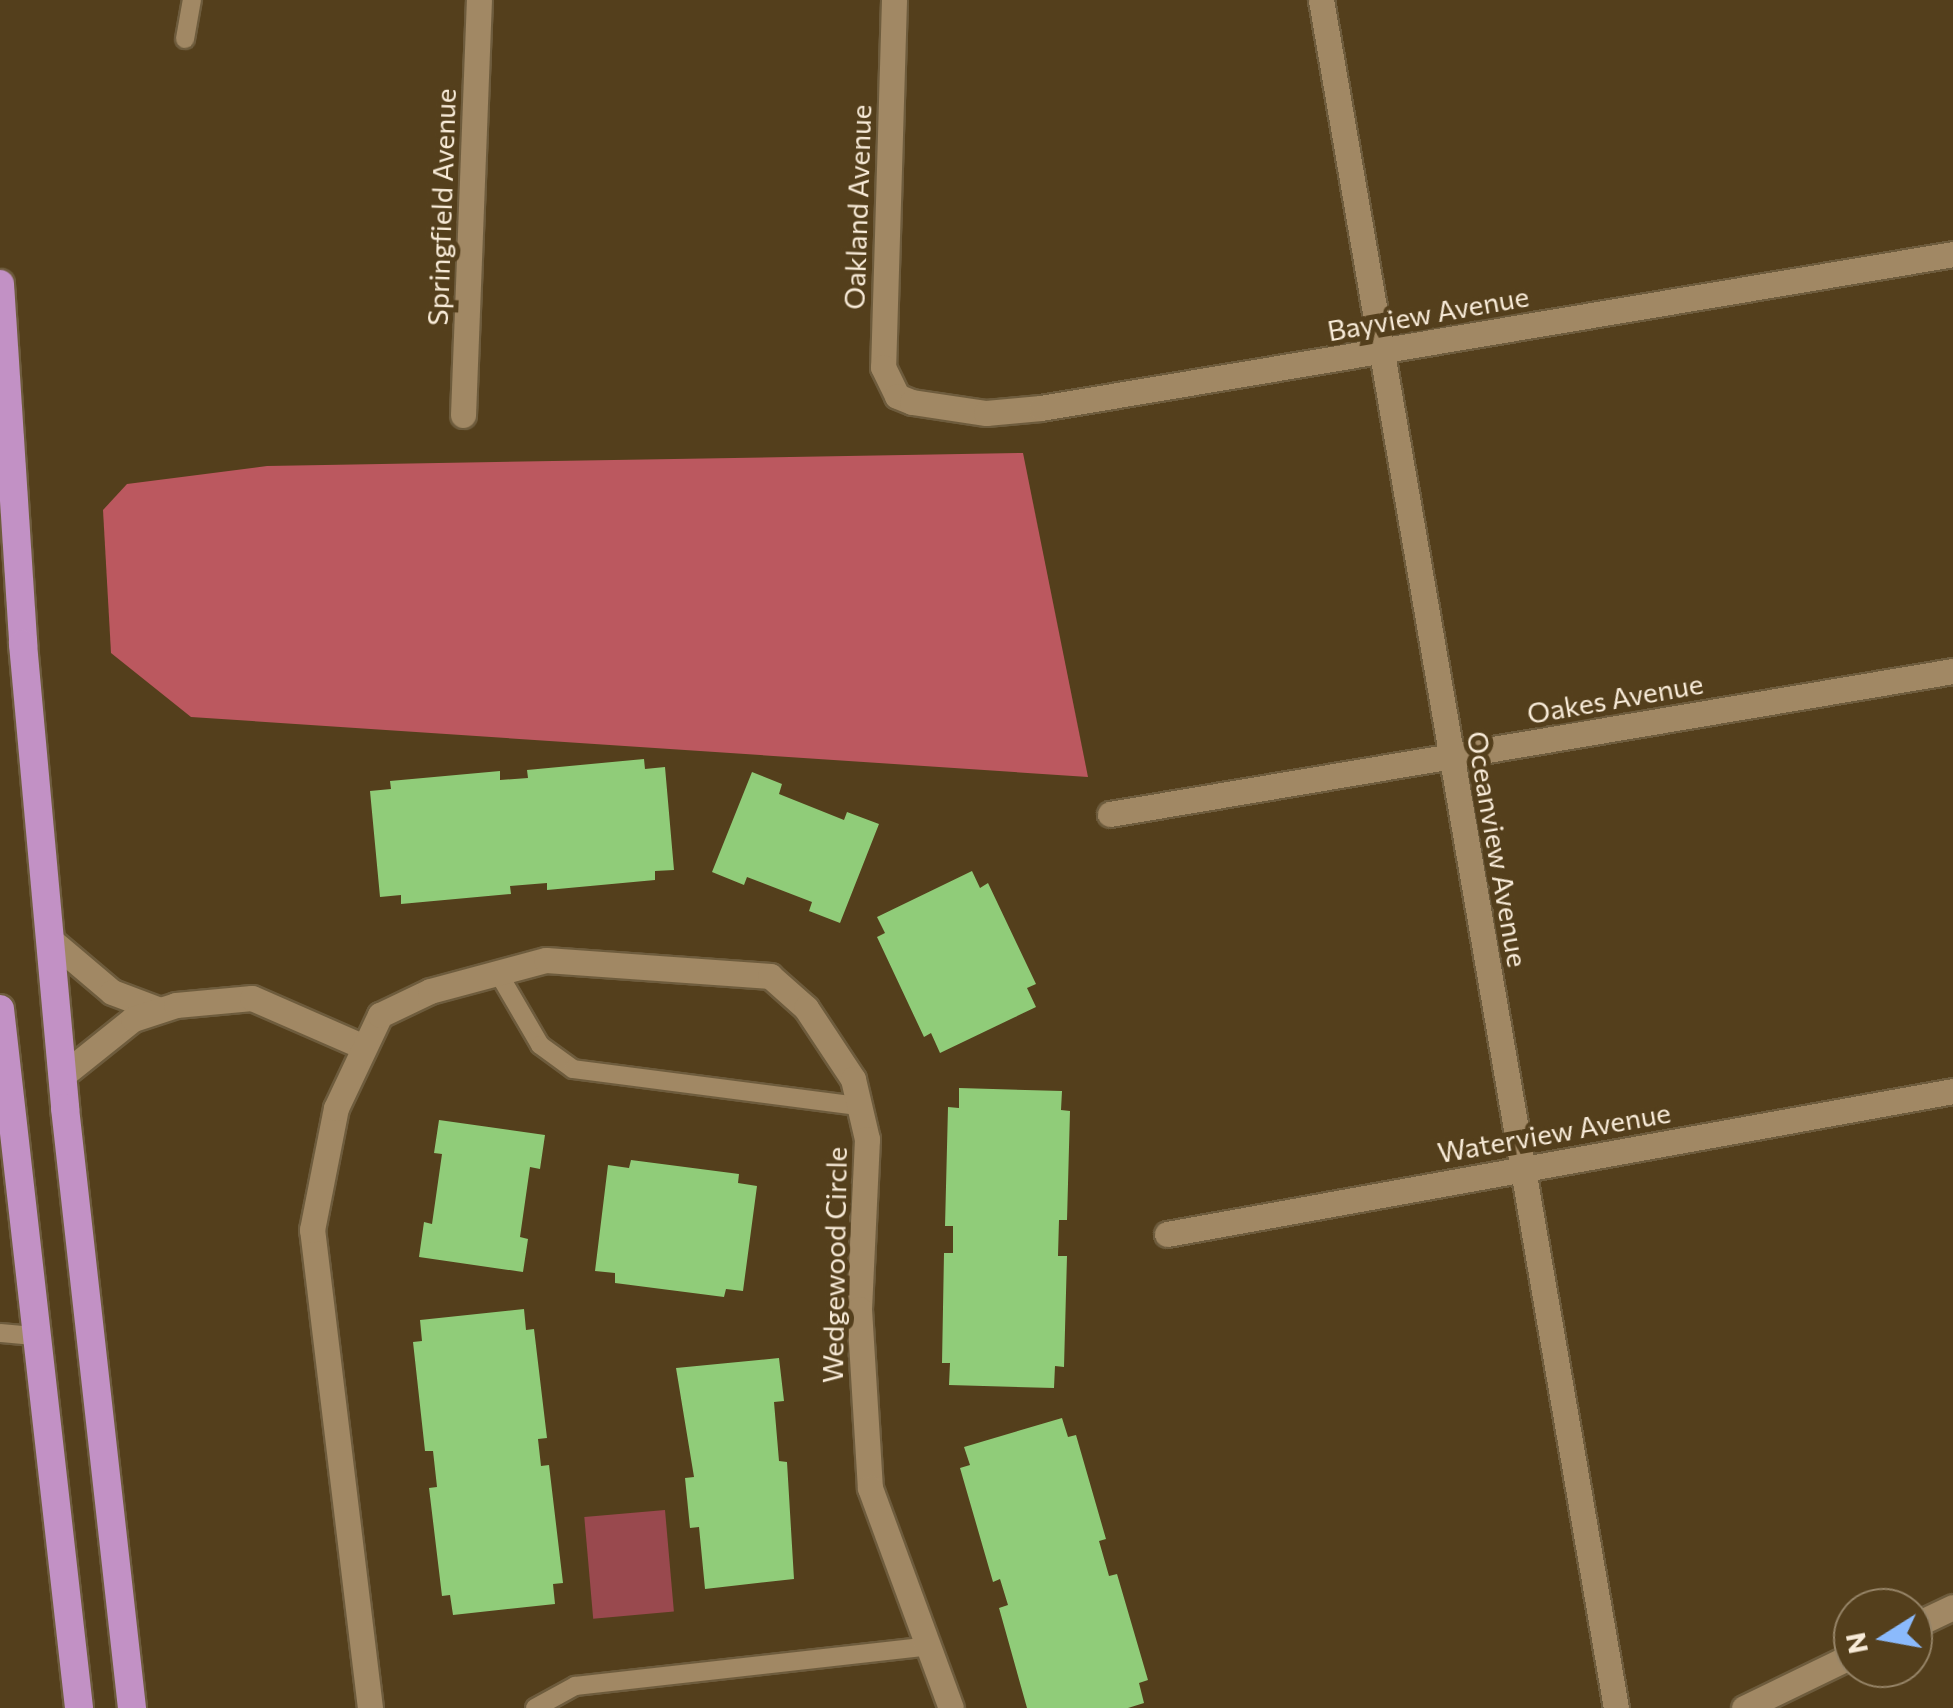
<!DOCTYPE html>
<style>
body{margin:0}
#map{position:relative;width:1953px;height:1708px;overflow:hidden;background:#543f1c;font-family:Commissioner,sans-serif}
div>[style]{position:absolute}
.green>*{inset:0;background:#99494e;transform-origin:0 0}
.forest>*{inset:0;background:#bb585f}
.building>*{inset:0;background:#90cc79}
.roads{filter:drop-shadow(2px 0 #6e5c3d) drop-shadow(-2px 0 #6e5c3d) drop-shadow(0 2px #6e5c3d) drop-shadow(0 -2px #6e5c3d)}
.service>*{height:18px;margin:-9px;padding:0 9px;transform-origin:9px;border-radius:9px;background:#a18864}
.minor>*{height:25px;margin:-12.5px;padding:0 12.5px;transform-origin:12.5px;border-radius:12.5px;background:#a18864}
.trunk>*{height:28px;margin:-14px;padding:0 14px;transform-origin:14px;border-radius:14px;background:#c291c5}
span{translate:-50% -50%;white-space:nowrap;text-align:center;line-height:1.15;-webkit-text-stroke:10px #543f1c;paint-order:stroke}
.street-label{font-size:28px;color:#f8ebd8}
.north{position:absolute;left:1833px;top:1588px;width:100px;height:100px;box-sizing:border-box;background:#543f1c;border:2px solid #968467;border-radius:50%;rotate:259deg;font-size:28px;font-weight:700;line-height:40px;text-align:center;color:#f8ebd8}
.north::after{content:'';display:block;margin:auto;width:35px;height:45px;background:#8bbafc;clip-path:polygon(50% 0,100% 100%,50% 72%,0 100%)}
</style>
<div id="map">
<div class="green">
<div style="left:665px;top:1510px;width:102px;height:81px;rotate:85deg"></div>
</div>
<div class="forest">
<div style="clip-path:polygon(1023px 453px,1088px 777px,191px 717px,111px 653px,103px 510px,127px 484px,267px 466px)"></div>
</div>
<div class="building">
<div style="clip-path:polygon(644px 759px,645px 769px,665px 767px,674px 870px,655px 871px,655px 880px,547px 890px,547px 883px,510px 886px,511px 894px,401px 904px,401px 895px,380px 897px,370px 791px,391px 789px,390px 781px,500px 771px,500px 780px,528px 778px,527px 770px)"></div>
<div style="clip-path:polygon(752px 772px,782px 784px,779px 794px,844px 820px,847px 812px,879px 824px,840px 923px,809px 911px,812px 902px,747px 877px,744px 885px,712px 872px)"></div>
<div style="clip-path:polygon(972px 871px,980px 888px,988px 883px,1036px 984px,1027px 988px,1036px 1007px,940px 1053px,931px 1033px,924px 1037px,877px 937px,885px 933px,877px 917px)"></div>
<div style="clip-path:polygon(959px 1088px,1062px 1091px,1061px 1110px,1070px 1111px,1067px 1220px,1059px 1220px,1058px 1256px,1067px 1256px,1064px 1367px,1055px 1366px,1054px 1388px,949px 1385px,950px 1363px,942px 1363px,944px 1253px,953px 1253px,953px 1226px,945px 1226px,948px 1107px,959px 1108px)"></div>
<div style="clip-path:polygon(439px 1120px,545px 1135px,540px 1169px,530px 1167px,520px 1237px,528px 1239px,523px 1272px,419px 1257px,424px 1222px,432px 1224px,442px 1154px,434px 1153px)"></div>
<div style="clip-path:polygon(631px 1160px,739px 1174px,738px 1183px,757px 1186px,743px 1291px,726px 1289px,724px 1297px,615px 1283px,615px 1273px,595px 1271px,608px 1165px,629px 1168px)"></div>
<div style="clip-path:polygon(524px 1309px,526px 1330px,534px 1329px,547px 1438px,538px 1439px,541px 1466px,549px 1465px,563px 1583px,553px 1584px,555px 1604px,453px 1615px,450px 1595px,442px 1596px,429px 1488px,437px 1487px,433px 1451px,425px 1451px,413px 1342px,422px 1341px,420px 1320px)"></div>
<div style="clip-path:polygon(779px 1358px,784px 1401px,774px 1402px,779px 1461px,787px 1462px,794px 1579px,705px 1589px,699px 1527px,690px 1528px,685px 1478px,694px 1477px,676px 1368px)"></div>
<div style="clip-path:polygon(1062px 1418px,1068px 1437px,1076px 1435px,1106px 1539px,1099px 1541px,1109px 1576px,1117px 1574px,1148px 1680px,1139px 1683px,1144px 1703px,1128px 1708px,1027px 1708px,999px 1608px,1008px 1605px,1000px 1579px,993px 1582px,960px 1468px,970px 1465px,964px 1447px)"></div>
</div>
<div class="roads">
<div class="service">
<div style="left:185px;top:39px;width:40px;rotate:-80deg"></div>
<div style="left:497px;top:971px;width:86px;rotate:59.8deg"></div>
<div style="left:540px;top:1045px;width:41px;rotate:36deg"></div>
<div style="left:573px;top:1069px;width:288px;rotate:7.4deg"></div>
<div style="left:0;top:1333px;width:36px;rotate:5deg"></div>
<div style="left:535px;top:1708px;width:46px;rotate:-28.8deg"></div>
<div style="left:575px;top:1686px;width:356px;rotate:-6.4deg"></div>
</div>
<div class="minor">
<div style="left:894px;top:0;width:367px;rotate:91.7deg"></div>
<div style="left:883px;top:367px;width:32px;rotate:64deg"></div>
<div style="left:897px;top:396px;width:16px;rotate:22deg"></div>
<div style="left:912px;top:402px;width:75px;rotate:8.5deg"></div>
<div style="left:986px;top:413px;width:55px;rotate:-5.2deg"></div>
<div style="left:1041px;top:408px;width:925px;rotate:-9.58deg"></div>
<div style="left:1321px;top:0;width:1733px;rotate:80.2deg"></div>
<div style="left:463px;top:415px;width:415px;rotate:-87.8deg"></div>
<div style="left:1110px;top:814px;width:855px;rotate:-9.63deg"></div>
<div style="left:53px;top:942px;width:77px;rotate:40.3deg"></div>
<div style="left:112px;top:992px;width:51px;rotate:20.6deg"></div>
<div style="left:63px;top:1075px;width:90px;rotate:-38.7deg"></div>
<div style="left:133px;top:1019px;width:45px;rotate:-18deg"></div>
<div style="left:176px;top:1005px;width:76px;rotate:-5.3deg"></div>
<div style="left:252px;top:998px;width:122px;rotate:23.6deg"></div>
<div style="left:1167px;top:1234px;width:799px;rotate:-10.31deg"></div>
<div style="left:1913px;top:1626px;width:44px;rotate:-25.4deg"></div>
<div style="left:370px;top:1708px;width:482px;rotate:-96.9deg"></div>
<div style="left:312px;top:1230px;width:124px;rotate:-78.9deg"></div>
<div style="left:336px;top:1108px;width:103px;rotate:-64.7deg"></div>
<div style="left:380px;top:1015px;width:55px;rotate:-25.6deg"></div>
<div style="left:430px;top:991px;width:120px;rotate:-15deg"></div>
<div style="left:546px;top:960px;width:225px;rotate:4.1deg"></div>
<div style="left:770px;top:976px;width:48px;rotate:41.6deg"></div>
<div style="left:806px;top:1008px;width:85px;rotate:56.5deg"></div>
<div style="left:853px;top:1079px;width:62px;rotate:76.9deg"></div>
<div style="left:867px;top:1139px;width:170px;rotate:92.7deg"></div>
<div style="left:859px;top:1309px;width:179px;rotate:86.5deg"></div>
<div style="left:870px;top:1488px;width:234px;rotate:69.8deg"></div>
<div style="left:1744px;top:1708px;width:121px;rotate:-25.9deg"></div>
</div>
<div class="trunk">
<div style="left:0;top:284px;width:361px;rotate:86.3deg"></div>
<div style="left:23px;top:644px;width:466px;rotate:84.8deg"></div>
<div style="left:65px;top:1108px;width:604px;rotate:83.63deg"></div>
<div style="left:0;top:1009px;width:703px;rotate:83.55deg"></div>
</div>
</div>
<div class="street-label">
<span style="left:441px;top:207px;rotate:-88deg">Springfield Avenue</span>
<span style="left:857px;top:207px;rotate:-88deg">Oakland Avenue</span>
<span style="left:1428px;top:313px;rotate:-10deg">Bayview Avenue</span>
<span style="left:1615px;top:698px;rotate:-10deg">Oakes Avenue</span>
<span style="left:1498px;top:849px;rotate:80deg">Oceanview Avenue</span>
<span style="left:1554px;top:1132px;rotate:-10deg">Waterview Avenue</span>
<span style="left:834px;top:1265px;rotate:-89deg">Wedgewood Circle</span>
</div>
<div class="north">N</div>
</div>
